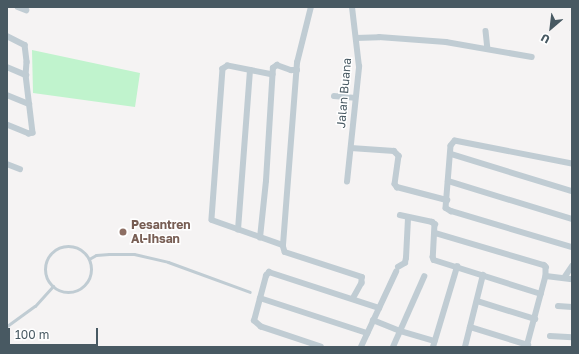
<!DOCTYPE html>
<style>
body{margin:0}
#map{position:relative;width:579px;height:354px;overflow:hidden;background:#f5f3f3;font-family:"Golos Text",sans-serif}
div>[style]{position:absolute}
.green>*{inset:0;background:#c0f3cd}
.service>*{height:3px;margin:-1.5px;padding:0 1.5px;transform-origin:1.5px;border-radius:1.5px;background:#c0ccd3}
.service>.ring{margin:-1.5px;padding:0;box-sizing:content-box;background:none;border:3px solid #c0ccd3;border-radius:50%}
.minor>*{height:5.5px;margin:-2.75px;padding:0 2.75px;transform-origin:2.75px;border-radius:2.75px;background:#c0ccd3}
.dots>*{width:11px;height:11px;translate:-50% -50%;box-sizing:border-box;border:2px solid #fff;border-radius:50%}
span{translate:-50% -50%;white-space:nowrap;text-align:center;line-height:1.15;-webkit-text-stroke:3px #fff;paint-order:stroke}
.street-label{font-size:12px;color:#485962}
.education-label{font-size:12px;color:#785e54;font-weight:700}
.left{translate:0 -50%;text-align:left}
.frame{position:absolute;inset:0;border:8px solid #485962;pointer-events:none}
.north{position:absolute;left:531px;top:8px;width:40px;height:40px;-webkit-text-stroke:3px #fff;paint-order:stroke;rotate:208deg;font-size:11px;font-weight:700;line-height:16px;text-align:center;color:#485962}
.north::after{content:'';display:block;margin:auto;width:14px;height:18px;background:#485962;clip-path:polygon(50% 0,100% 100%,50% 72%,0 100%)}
.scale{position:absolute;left:8px;top:328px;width:90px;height:18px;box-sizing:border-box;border:2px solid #485962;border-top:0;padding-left:5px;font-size:12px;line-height:14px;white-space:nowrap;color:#485962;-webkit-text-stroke:3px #fff;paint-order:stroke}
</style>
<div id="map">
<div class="green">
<div style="clip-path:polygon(32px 50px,140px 73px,135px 107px,33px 93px)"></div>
</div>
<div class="service">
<div class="ring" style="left:45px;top:246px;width:43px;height:43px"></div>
<div style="left:89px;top:259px;width:8px;rotate:-30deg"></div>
<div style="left:96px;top:255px;width:13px;rotate:-4deg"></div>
<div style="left:109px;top:254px;width:25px"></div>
<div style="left:134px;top:254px;width:35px;rotate:13deg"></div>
<div style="left:168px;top:262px;width:87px;rotate:20.1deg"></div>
<div style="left:7px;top:326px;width:34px;rotate:-36deg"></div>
<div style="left:35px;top:306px;width:27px;rotate:-48deg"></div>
</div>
<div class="minor">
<div style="left:18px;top:7px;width:9px;rotate:21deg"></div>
<div style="left:486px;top:31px;width:18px;rotate:84deg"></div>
<div style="left:7px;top:36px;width:20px;rotate:27deg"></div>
<div style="left:25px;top:45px;width:17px;rotate:83deg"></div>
<div style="left:27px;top:62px;width:13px;rotate:94deg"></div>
<div style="left:26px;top:75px;width:58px;rotate:83.1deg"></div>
<div style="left:33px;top:133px;width:4px;rotate:166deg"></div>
<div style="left:29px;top:134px;width:24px;rotate:-158deg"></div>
<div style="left:356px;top:38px;width:23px;rotate:-2deg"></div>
<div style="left:379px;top:37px;width:67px;rotate:4.3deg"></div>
<div style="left:446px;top:42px;width:87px;rotate:9.9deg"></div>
<div style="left:7px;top:67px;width:21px;rotate:23deg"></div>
<div style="left:273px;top:75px;width:46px;rotate:-168.7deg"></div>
<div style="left:228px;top:66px;width:6px;rotate:149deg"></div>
<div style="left:223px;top:69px;width:151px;rotate:94.2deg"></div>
<div style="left:212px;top:220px;width:75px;rotate:19.4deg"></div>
<div style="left:283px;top:245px;width:183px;rotate:-85.6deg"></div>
<div style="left:297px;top:63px;width:58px;rotate:-76deg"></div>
<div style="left:7px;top:95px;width:24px;rotate:22deg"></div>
<div style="left:334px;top:96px;width:21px;rotate:5deg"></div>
<div style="left:351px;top:148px;width:43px;rotate:4deg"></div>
<div style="left:394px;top:151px;width:7px;rotate:45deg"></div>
<div style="left:399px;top:156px;width:28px;rotate:98deg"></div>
<div style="left:395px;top:184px;width:4px;rotate:56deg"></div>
<div style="left:397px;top:187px;width:52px;rotate:14.6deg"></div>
<div style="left:451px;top:154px;width:127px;rotate:17deg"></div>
<div style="left:7px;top:164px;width:14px;rotate:21deg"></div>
<div style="left:572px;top:164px;width:119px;rotate:-168.9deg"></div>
<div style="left:455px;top:141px;width:6px;rotate:129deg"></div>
<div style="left:451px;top:146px;width:62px;rotate:94.6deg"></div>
<div style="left:446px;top:208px;width:6px;rotate:31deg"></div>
<div style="left:451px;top:211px;width:126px;rotate:16.6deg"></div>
<div style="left:448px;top:181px;width:130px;rotate:17deg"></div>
<div style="left:347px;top:182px;width:116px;rotate:-84deg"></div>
<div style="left:359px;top:67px;width:60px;rotate:-96.7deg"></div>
<div style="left:400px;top:215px;width:33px;rotate:12deg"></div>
<div style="left:432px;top:222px;width:4px;rotate:34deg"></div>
<div style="left:435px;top:224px;width:33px;rotate:93deg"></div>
<div style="left:433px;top:257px;width:3px;rotate:72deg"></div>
<div style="left:434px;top:260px;width:112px;rotate:17.6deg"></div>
<div style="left:238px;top:230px;width:160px;rotate:-85.7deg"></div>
<div style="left:435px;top:233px;width:114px;rotate:16.4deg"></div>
<div style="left:544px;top:265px;width:3px;rotate:45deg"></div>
<div style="left:546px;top:267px;width:9px;rotate:90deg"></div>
<div style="left:546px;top:276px;width:73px;rotate:105deg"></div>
<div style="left:260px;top:238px;width:57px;rotate:-84deg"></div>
<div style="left:266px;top:181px;width:113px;rotate:-86.5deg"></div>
<div style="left:273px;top:68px;width:5px;rotate:-37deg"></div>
<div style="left:277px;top:65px;width:15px;rotate:20deg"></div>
<div style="left:291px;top:70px;width:6px"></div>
<div style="left:283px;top:245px;width:7px;rotate:74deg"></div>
<div style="left:285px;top:252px;width:81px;rotate:18deg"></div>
<div style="left:362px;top:277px;width:6px;rotate:90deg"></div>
<div style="left:362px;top:283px;width:18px;rotate:119deg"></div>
<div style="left:398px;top:267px;width:8px;rotate:-30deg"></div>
<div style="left:405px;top:263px;width:5px;rotate:-79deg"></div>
<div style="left:406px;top:258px;width:40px;rotate:-87.1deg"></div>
<div style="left:546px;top:276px;width:26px;rotate:7deg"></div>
<div style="left:564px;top:278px;width:14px;rotate:-56deg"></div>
<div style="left:260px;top:298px;width:113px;rotate:18.1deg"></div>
<div style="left:477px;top:301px;width:61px;rotate:17.2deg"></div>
<div style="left:558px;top:306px;width:14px;rotate:4deg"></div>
<div style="left:373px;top:320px;width:29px;rotate:22deg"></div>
<div style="left:400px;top:331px;width:36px;rotate:16deg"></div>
<div style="left:470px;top:327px;width:61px;rotate:17.2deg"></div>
<div style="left:550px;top:336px;width:22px;rotate:3deg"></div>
<div style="left:321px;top:347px;width:63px;rotate:-161.6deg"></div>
<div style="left:261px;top:327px;width:9px;rotate:-139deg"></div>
<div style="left:254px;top:321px;width:47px;rotate:-75.1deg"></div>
<div style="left:266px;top:276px;width:5px;rotate:-53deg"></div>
<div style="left:269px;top:272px;width:116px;rotate:18.1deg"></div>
<div style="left:361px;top:347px;width:83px;rotate:-65deg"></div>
<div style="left:393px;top:347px;width:77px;rotate:-66.1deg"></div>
<div style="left:433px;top:347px;width:84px;rotate:-73.3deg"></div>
<div style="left:465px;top:347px;width:74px;rotate:-76deg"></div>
</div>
<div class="dots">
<div style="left:123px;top:232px;background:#8d6e63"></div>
</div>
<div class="street-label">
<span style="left:344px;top:93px;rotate:-85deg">Jalan Buana</span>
</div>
<div class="education-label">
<span class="left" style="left:131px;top:232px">Pesantren<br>Al-Ihsan</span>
</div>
<div class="frame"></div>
<div class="north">U</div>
<div class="scale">100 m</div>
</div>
